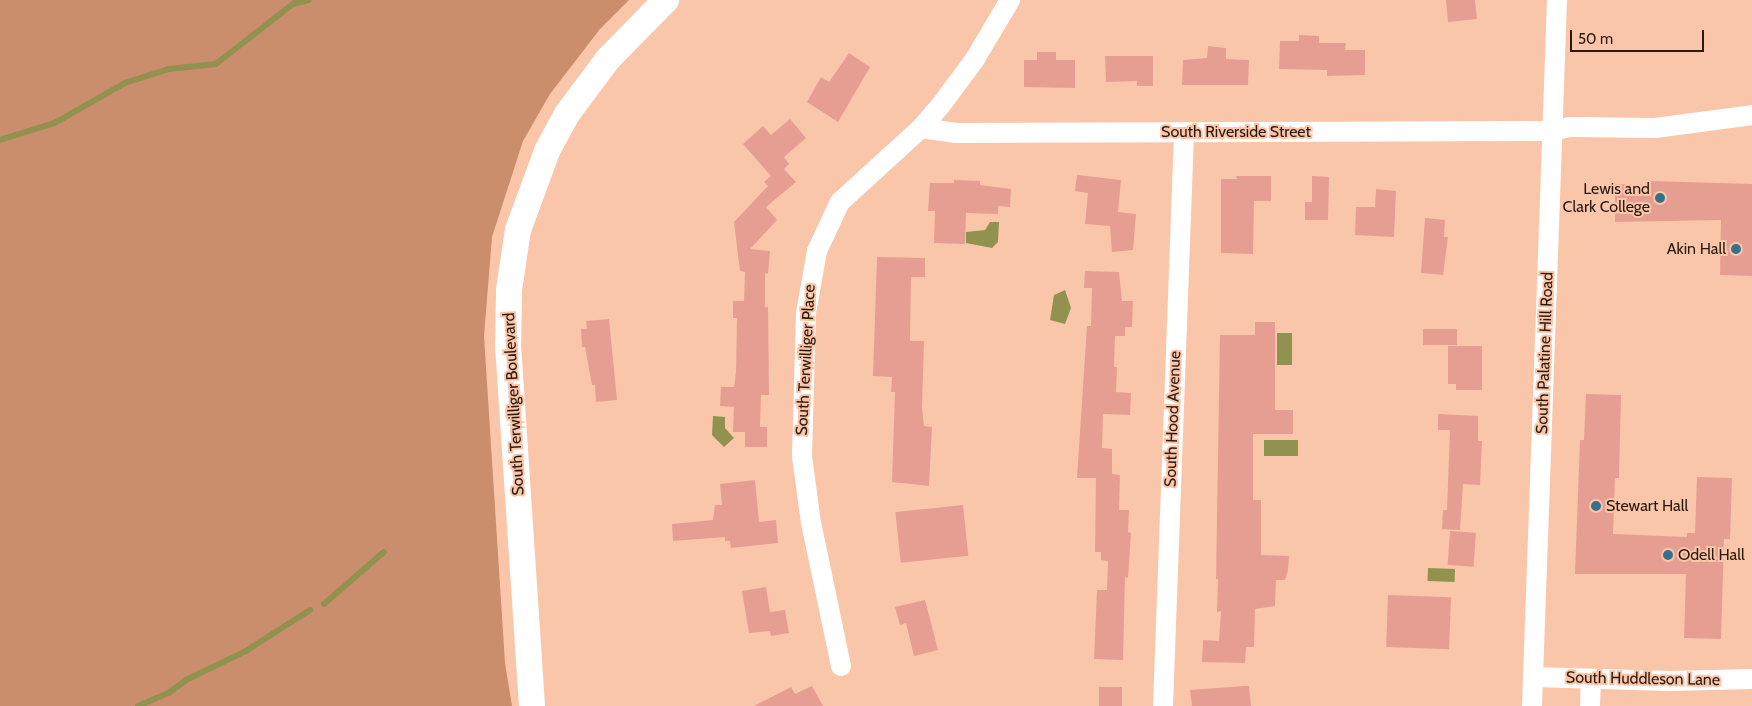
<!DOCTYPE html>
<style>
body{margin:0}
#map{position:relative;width:1752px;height:706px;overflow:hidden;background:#fac6aa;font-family:Cabin,sans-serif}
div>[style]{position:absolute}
.forest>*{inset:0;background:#cb8e6c}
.water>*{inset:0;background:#919250;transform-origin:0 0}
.stream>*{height:5.5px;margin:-2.75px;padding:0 2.75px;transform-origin:2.75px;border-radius:2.75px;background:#919250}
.building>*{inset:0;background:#e79e92;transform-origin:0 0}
.minor>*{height:20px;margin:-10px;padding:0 10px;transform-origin:10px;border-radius:10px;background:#fff}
.major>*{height:26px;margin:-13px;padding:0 13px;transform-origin:13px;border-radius:13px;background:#fff}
.dots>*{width:14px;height:14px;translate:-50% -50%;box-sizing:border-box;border:2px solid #fac6aa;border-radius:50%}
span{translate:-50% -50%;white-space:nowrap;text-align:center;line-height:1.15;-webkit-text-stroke:4px #fac6aa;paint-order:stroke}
.street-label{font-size:16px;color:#2c190e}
.poi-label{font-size:16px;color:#2c190e}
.right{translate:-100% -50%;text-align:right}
.left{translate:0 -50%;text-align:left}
.scale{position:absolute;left:1570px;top:30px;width:134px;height:22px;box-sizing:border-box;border:2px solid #2c190e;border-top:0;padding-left:6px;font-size:15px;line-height:18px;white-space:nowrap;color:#2c190e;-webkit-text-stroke:4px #fac6aa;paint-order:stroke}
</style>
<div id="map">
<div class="forest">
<div style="clip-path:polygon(0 0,629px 0,600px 29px,550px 94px,523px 141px,492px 237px,484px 336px,505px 663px,512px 706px,0 706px)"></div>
</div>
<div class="water">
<div style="clip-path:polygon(990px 222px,999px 222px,998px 242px,992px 248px,966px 243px,966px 232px,985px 230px)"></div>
<div style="clip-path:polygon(1065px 290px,1071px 308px,1065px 324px,1050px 320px,1054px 295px)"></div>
<div style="left:1277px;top:333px;width:15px;height:32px"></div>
<div style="clip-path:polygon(713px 416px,725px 417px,725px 428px,734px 438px,724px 447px,712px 435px)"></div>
<div style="left:1264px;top:440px;width:34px;height:16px"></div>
<div style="left:1428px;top:568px;width:27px;height:13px;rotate:2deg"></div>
</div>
<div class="stream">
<div style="left:0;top:140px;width:58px;rotate:-17.2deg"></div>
<div style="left:55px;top:123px;width:81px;rotate:-29.7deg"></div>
<div style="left:125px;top:83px;width:46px;rotate:-17.7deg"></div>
<div style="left:169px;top:69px;width:47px;rotate:-6.1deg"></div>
<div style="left:216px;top:64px;width:98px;rotate:-37.9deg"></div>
<div style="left:293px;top:4px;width:16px;rotate:-14deg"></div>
<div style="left:324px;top:604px;width:79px;rotate:-40.9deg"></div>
<div style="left:138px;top:706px;width:34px;rotate:-23deg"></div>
<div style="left:169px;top:693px;width:21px;rotate:-37deg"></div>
<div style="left:186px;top:680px;width:67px;rotate:-25.8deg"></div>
<div style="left:246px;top:651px;width:76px;rotate:-32.6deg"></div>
</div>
<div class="building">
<div style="clip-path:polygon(1446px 0,1475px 0,1477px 19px,1448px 22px)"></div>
<div style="clip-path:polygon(1299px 35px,1319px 36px,1319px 43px,1346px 43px,1345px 50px,1365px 50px,1365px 75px,1327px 76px,1327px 70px,1279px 69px,1280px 41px,1299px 41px)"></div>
<div style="clip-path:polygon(1208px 46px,1226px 48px,1226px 59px,1249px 60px,1248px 85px,1182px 85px,1183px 60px,1207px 58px)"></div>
<div style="clip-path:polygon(1037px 52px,1056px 52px,1056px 60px,1075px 60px,1075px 88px,1024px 87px,1024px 60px,1037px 60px)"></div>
<div style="clip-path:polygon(849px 53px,870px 67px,838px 122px,807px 102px,821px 77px,829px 82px)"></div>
<div style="clip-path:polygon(1105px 56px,1153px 56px,1153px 86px,1137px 86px,1137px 81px,1106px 82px)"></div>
<div style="clip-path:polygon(790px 119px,806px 138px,784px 157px,789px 164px,784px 169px,796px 182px,766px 207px,777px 220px,750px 249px,770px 251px,768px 274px,765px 273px,765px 307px,768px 307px,769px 395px,761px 395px,760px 427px,767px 427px,767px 447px,745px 447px,745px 432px,733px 432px,734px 407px,720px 406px,721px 387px,734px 387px,736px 372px,737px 318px,733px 318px,733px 301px,744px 301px,745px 272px,740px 271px,734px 222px,768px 186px,764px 182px,771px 176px,743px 144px,763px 126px,771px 135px)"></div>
<div style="clip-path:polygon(1077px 175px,1121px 180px,1118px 212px,1136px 214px,1133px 250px,1112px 252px,1110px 226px,1085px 224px,1088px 193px,1075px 191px)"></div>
<div style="clip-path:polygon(1236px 176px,1271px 176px,1271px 201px,1254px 201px,1253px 254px,1221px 253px,1221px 179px,1237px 179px)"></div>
<div style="clip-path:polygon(1312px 176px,1329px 177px,1328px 220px,1305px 220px,1305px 202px,1312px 202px)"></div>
<div style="clip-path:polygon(954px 180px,980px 181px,980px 185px,1011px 189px,1010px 207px,998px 206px,998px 214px,966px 213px,965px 244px,934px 243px,935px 211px,928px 211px,930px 183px,954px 183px)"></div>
<div style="clip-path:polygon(1651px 181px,1752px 184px,1752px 276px,1720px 275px,1721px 220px,1615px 222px,1615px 184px,1651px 185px)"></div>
<div style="clip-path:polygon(1376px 189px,1396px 191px,1394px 237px,1355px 235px,1356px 207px,1375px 207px)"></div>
<div style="clip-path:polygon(1425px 218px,1445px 220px,1444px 237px,1448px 237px,1443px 275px,1421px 273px)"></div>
<div style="clip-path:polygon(877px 257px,925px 258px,925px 277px,911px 277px,910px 341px,924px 341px,922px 407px,924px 426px,932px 427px,929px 486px,892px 482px,895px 392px,891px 392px,892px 377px,873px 376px)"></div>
<div style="clip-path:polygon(1085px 271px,1119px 272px,1122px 301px,1133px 301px,1132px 327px,1125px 327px,1125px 336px,1115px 336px,1114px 367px,1117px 367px,1116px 392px,1131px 393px,1130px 415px,1103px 414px,1102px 448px,1112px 449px,1112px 474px,1120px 475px,1119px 510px,1129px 510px,1128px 532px,1131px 533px,1128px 578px,1125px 577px,1123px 660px,1094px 659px,1097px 590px,1107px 590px,1108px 561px,1101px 560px,1101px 552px,1095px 552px,1096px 478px,1077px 478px,1087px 326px,1091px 326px,1092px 288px,1084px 288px)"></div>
<div style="clip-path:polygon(609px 319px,617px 400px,596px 402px,595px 385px,592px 385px,585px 347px,582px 347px,581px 329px,587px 329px,586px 321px)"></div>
<div style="clip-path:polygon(1255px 322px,1275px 322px,1275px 410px,1293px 410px,1293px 434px,1253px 434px,1253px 500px,1261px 500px,1261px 555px,1289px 556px,1288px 570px,1285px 580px,1276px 580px,1275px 606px,1255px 609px,1254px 647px,1246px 647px,1245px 663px,1202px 662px,1203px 640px,1219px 641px,1221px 611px,1217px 612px,1218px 579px,1216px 579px,1220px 335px,1255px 335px)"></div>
<div style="left:1423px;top:329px;width:34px;height:16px"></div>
<div style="clip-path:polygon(1448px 346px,1482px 346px,1482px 390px,1456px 390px,1456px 384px,1448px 384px)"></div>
<div style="clip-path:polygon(1586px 394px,1621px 395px,1619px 478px,1615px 478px,1613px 534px,1687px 537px,1687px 533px,1695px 533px,1697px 477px,1732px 478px,1730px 539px,1724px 539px,1721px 639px,1684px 638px,1686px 574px,1575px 574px,1580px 440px,1584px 440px)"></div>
<div style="clip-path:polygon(1438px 414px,1478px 416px,1478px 441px,1482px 441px,1480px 485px,1463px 484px,1460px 530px,1442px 529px,1443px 510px,1447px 510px,1450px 430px,1438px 430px)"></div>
<div style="clip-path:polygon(755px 480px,759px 522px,776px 520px,778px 543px,731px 548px,730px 541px,725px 541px,725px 537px,673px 541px,672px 524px,713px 520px,715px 505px,722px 505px,720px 484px)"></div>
<div style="left:963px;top:505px;width:51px;height:68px;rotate:84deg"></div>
<div style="left:1450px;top:531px;width:26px;height:34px;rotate:4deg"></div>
<div style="clip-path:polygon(766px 587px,770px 612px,785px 610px,789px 633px,771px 636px,770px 631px,749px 633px,742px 591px)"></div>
<div style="left:1388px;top:595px;width:63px;height:52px;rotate:2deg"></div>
<div style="clip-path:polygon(925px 600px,938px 650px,914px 656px,906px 623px,900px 625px,895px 607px)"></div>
<div style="clip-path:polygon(812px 686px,823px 706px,754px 706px,791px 687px,795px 694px)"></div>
<div style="clip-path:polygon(1244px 686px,1249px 686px,1251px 706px,1192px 706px,1190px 690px)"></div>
<div style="left:1122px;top:687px;width:19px;height:23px;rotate:90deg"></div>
</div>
<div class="minor">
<div style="left:921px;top:128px;width:34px;rotate:8deg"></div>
<div style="left:955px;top:133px;width:597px;rotate:-0.19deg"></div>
<div style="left:1552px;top:131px;width:18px;rotate:-13deg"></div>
<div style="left:1570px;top:127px;width:85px;rotate:0.7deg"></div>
<div style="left:1655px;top:128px;width:98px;rotate:-7.6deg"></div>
<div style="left:841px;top:666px;width:146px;rotate:-101.8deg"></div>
<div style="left:811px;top:523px;width:68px;rotate:-97.7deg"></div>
<div style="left:802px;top:456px;width:143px;rotate:-88.4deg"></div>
<div style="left:806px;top:313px;width:63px;rotate:-79.9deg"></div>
<div style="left:817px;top:251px;width:54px;rotate:-64.9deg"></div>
<div style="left:840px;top:202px;width:110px;rotate:-42.4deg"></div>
<div style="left:921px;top:128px;width:30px;rotate:-49deg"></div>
<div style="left:941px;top:105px;width:57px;rotate:-53.5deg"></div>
<div style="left:975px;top:59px;width:69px;rotate:-59.3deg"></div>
<div style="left:1533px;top:677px;width:137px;rotate:1.7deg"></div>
<div style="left:1670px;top:681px;width:82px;rotate:-1.4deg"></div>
<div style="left:1163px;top:706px;width:573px;rotate:-87.9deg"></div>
<div style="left:1532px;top:706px;width:706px;rotate:-87.97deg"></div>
<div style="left:1590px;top:706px;width:27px;rotate:-88deg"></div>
</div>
<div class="major">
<div style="left:532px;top:706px;width:358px;rotate:-93.8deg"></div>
<div style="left:508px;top:349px;width:59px;rotate:-89deg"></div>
<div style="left:509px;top:290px;width:61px;rotate:-81.5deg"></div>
<div style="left:518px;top:230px;width:84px;rotate:-69.8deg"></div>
<div style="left:547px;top:151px;width:42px;rotate:-61.6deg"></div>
<div style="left:567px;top:114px;width:69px;rotate:-53.3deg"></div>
<div style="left:608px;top:59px;width:83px;rotate:-45.5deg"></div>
</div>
<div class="dots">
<div style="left:1660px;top:198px;background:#37708a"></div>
<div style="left:1736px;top:249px;background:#37708a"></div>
<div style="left:1596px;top:506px;background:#37708a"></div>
<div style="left:1668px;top:555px;background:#37708a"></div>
</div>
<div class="street-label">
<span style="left:1236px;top:132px">South Riverside Street</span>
<span style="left:1545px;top:353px;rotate:-88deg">South Palatine Hill Road</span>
<span style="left:806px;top:360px;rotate:-87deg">South Terwilliger Place</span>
<span style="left:514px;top:404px;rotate:-93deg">South Terwilliger Boulevard</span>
<span style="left:1173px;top:419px;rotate:-88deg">South Hood Avenue</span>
<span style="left:1643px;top:679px;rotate:1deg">South Huddleson Lane</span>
</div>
<div class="poi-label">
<span class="right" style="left:1650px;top:198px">Lewis and<br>Clark College</span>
<span class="right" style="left:1726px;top:249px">Akin Hall</span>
<span class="left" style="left:1606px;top:506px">Stewart Hall</span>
<span class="left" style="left:1678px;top:555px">Odell Hall</span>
</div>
<div class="scale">50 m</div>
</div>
